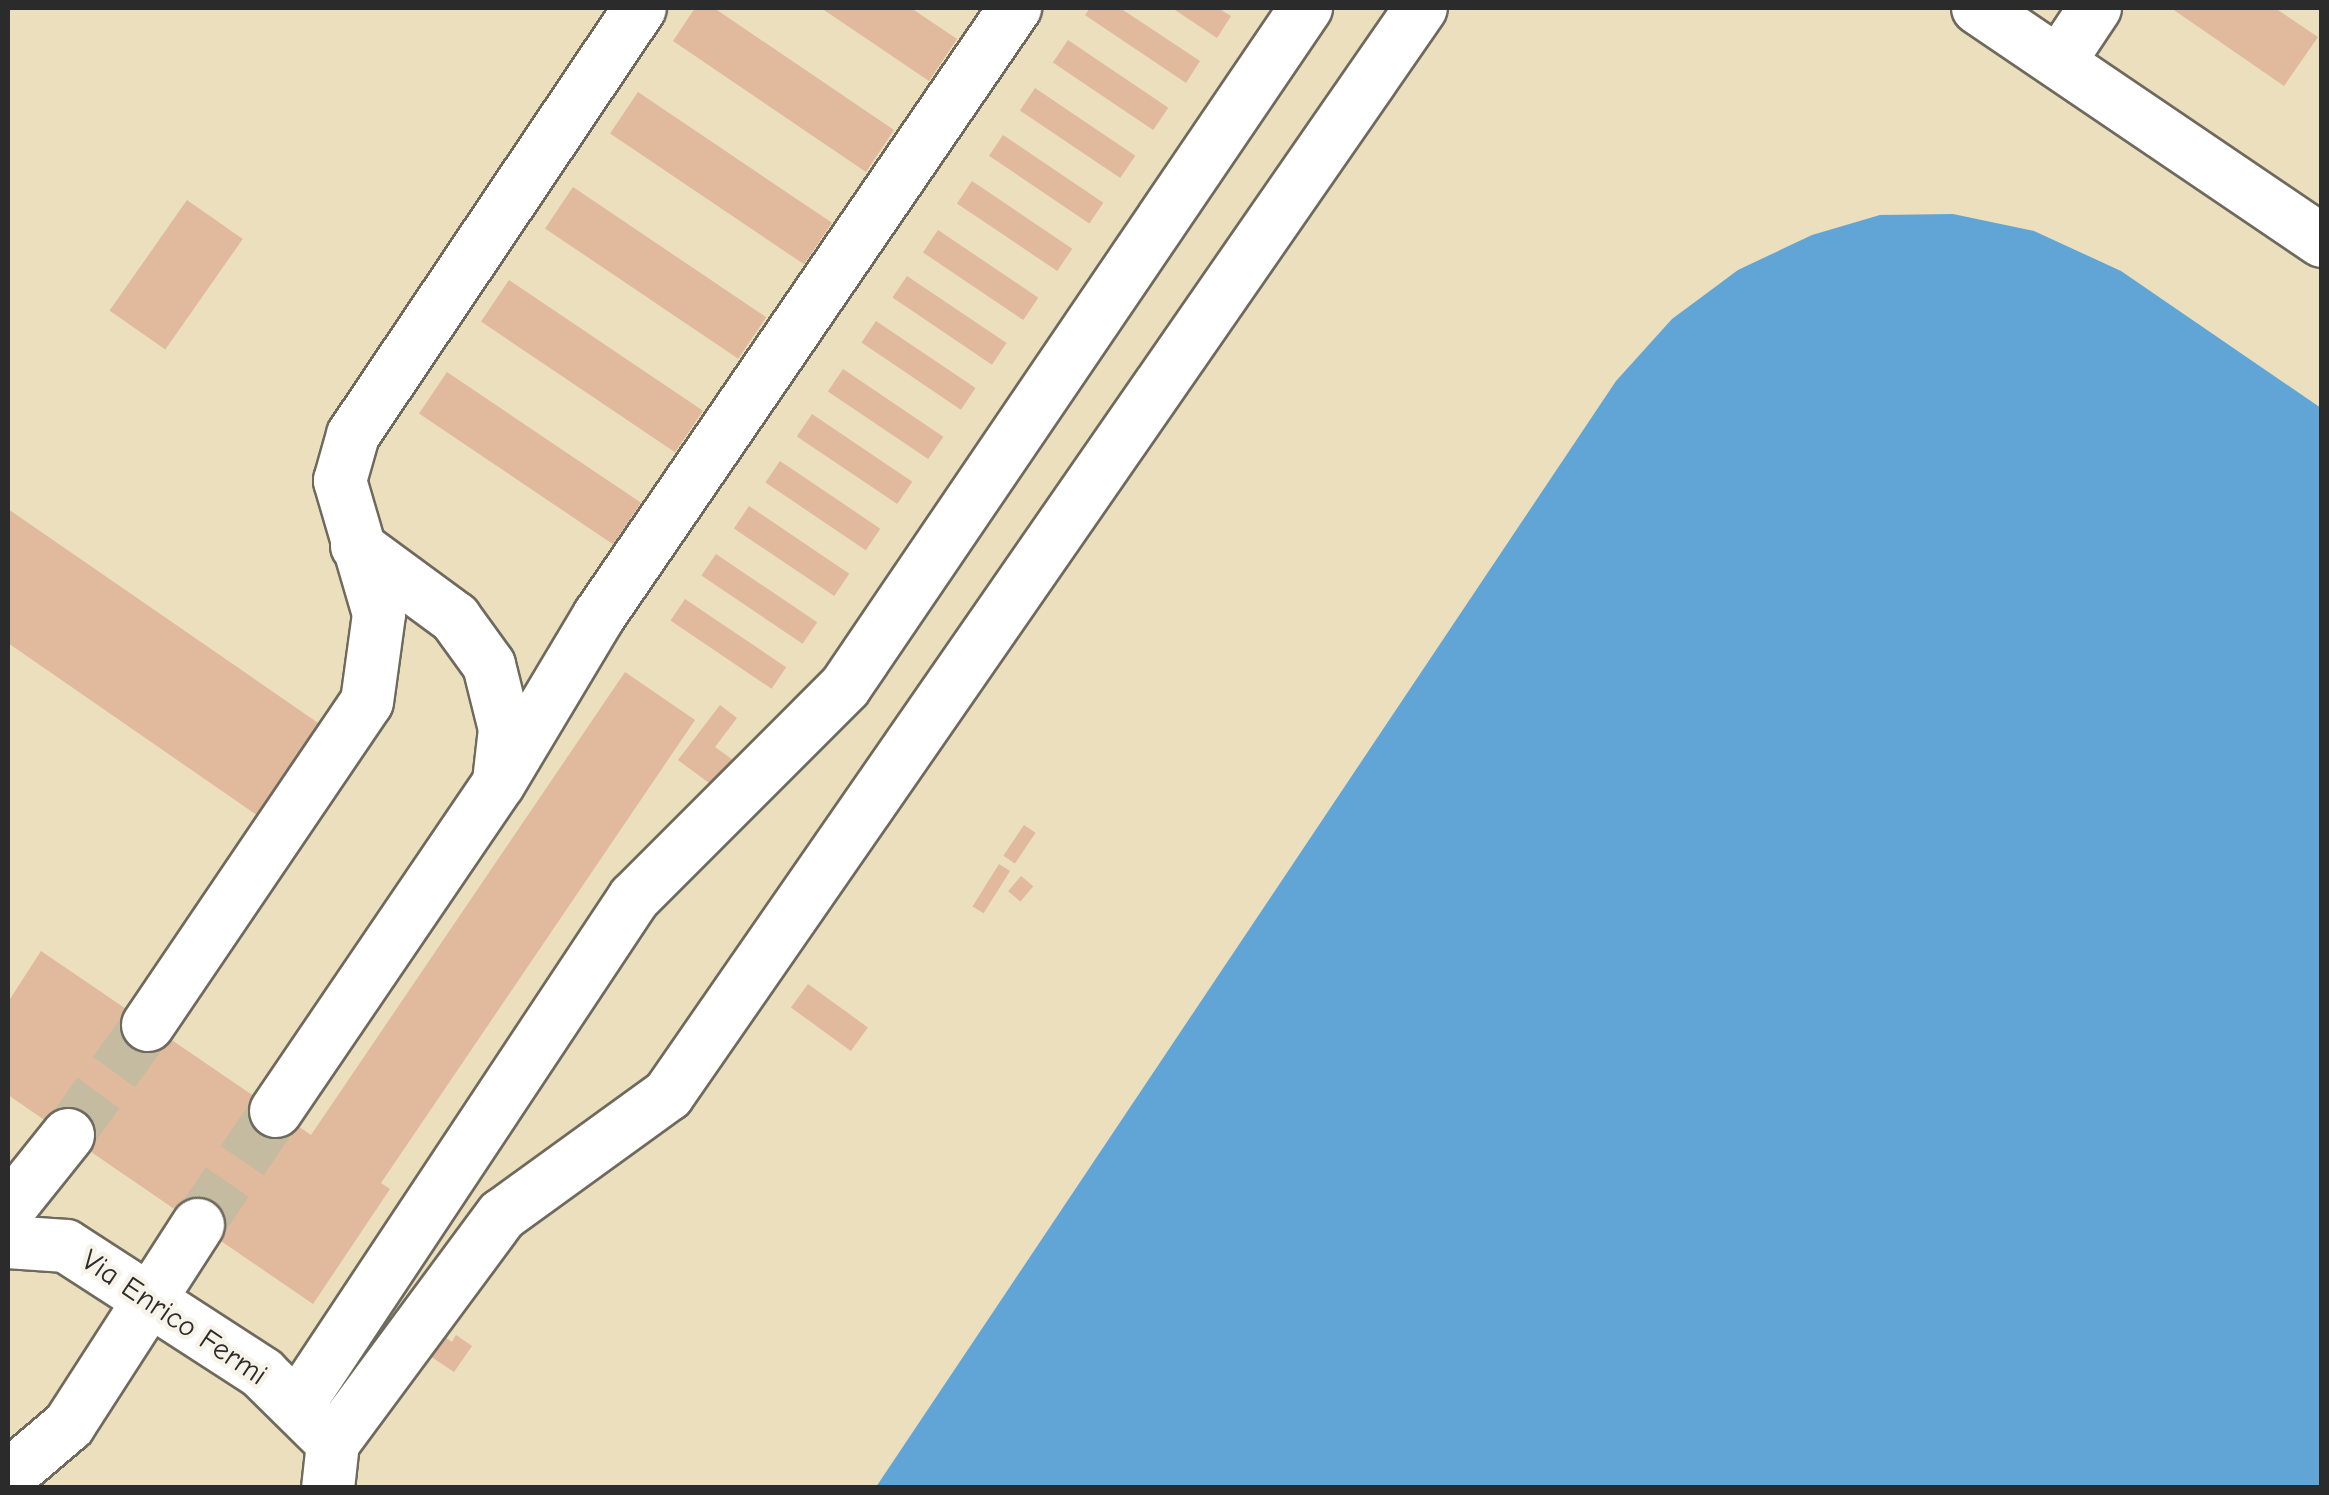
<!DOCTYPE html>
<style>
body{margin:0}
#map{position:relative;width:2329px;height:1495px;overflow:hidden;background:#ebdfbe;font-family:"Comic Neue",sans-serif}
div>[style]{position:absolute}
.water>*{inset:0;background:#60a5d5}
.building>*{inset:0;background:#e1b99c;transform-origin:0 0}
.minor-tunnel>*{height:52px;margin-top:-26px;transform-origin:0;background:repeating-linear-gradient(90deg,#c5bba1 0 52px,transparent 0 78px)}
.roads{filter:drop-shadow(2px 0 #6e6a5e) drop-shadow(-2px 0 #6e6a5e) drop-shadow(0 2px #6e6a5e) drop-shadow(0 -2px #6e6a5e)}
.minor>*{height:52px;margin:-26px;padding:0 26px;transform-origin:26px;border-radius:26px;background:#fff}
span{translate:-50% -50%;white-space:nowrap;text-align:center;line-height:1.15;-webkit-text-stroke:9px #f7f3e8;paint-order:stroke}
.street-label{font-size:30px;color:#2b2b2b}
.frame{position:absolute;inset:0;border:10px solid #2b2b2b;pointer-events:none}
</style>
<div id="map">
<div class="water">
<div style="clip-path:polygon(1953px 214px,2034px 231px,2121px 271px,2321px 408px,2321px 1487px,876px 1487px,1616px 381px,1672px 319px,1738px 270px,1812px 235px,1880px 215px)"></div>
</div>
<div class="building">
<div style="clip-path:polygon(695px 8px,714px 8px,894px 130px,866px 172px,673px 41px)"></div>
<div style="clip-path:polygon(821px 8px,911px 8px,957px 39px,929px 81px)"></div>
<div style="clip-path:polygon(1090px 8px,1120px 8px,1200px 61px,1186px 83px,1085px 15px)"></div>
<div style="clip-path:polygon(1172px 8px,1218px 8px,1231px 16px,1217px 38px)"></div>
<div style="clip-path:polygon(2171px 8px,2275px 8px,2318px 37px,2284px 86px)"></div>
<div style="left:1068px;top:40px;width:121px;height:27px;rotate:34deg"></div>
<div style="left:1035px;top:88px;width:121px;height:27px;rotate:34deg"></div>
<div style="left:638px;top:92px;width:234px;height:50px;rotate:34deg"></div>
<div style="left:1003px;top:135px;width:121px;height:25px;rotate:34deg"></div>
<div style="left:972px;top:181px;width:121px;height:27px;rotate:34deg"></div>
<div style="left:573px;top:187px;width:233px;height:50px;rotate:34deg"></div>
<div style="left:187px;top:200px;width:68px;height:135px;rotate:35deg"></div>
<div style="left:938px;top:230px;width:121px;height:27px;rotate:34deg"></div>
<div style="left:907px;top:276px;width:120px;height:26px;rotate:34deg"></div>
<div style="left:509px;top:280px;width:234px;height:50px;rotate:34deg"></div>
<div style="left:876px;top:321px;width:120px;height:26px;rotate:34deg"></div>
<div style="left:843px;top:369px;width:121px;height:27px;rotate:34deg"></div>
<div style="left:447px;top:372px;width:234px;height:50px;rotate:34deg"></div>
<div style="left:812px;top:414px;width:121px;height:27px;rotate:34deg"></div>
<div style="left:780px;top:461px;width:121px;height:26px;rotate:34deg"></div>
<div style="left:749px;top:506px;width:121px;height:27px;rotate:34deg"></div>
<div style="clip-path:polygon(8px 509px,324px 727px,261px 818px,8px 643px)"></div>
<div style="left:716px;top:554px;width:122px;height:26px;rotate:34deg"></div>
<div style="left:685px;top:599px;width:122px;height:26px;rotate:34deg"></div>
<div style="clip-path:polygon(625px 672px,695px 720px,381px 1183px,390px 1189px,313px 1304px,8px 1095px,8px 1002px,41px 951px,311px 1135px)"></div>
<div style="clip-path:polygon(720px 705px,737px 718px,715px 747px,748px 771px,728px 797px,678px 760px)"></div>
<div style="left:1024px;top:825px;width:14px;height:37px;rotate:34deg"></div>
<div style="left:999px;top:864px;width:13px;height:50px;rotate:32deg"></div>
<div style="left:1021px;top:876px;width:16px;height:20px;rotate:40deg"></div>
<div style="left:808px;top:984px;width:74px;height:29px;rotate:36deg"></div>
<div style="clip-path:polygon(456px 1335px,472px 1346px,454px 1372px,430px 1356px,444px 1336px,452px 1342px)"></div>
</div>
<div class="minor-tunnel">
<div style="left:68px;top:1135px;width:136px;rotate:-54deg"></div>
<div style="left:198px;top:1225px;width:138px;rotate:-55.6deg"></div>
</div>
<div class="roads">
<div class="minor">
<div style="left:1978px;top:8px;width:415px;rotate:34.1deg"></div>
<div style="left:2059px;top:62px;width:65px;rotate:-56.3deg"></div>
<div style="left:357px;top:546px;width:122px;rotate:36.3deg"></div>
<div style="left:455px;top:618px;width:58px;rotate:54.1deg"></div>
<div style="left:489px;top:665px;width:66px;rotate:76deg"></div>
<div style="left:505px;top:729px;width:53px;rotate:96.5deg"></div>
<div style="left:148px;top:1025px;width:390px;rotate:-55.9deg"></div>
<div style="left:367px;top:702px;width:89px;rotate:-82.2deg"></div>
<div style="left:379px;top:614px;width:139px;rotate:-106.3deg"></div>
<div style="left:340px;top:481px;width:48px;rotate:-74.2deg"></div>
<div style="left:353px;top:435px;width:514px;rotate:-56.09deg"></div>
<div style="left:276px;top:1111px;width:397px;rotate:-55.8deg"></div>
<div style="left:499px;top:783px;width:195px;rotate:-59.1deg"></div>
<div style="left:599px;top:616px;width:737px;rotate:-55.62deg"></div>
<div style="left:8px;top:1210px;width:96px;rotate:-51.3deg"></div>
<div style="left:8px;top:1242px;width:58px;rotate:3.9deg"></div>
<div style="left:66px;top:1246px;width:234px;rotate:32.9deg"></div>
<div style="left:262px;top:1373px;width:100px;rotate:44.6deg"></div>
<div style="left:333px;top:1443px;width:45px;rotate:96.3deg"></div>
<div style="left:297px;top:1406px;width:610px;rotate:-56.44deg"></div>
<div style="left:634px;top:898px;width:298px;rotate:-45deg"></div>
<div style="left:845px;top:687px;width:821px;rotate:-55.83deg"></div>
<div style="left:333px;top:1443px;width:284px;rotate:-53.5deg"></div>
<div style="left:502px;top:1215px;width:205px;rotate:-35.9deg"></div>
<div style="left:668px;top:1095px;width:1322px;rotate:-55.29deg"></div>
<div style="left:8px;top:1477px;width:80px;rotate:-40.4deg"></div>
<div style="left:69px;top:1425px;width:238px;rotate:-57.2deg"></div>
</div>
</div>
<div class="street-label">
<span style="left:174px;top:1318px;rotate:34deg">Via Enrico Fermi</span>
</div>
<div class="frame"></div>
</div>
